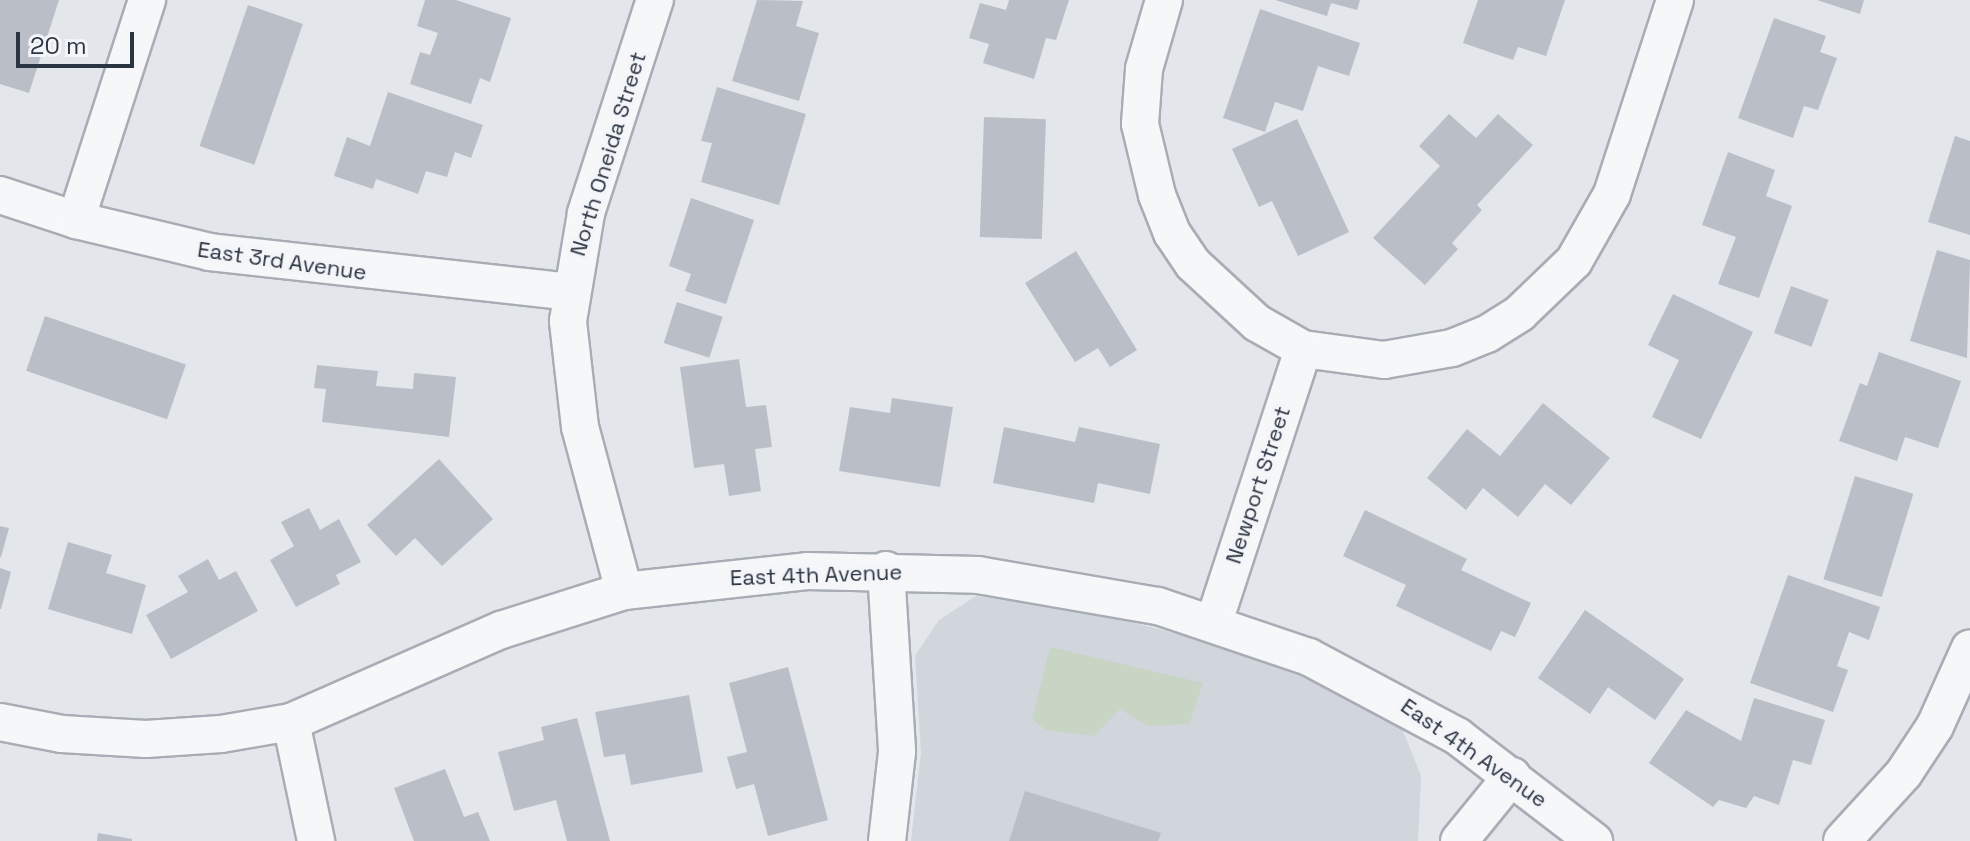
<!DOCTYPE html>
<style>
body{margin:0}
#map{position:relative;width:1970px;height:841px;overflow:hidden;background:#e3e6eb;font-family:"Space Grotesk",sans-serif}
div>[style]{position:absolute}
.built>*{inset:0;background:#d1d5dc}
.green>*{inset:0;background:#c8d4c4}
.building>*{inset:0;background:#babfc7;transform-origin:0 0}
.roads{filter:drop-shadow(2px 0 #a8adb5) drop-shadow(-2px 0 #a8adb5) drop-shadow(0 2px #a8adb5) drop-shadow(0 -2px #a8adb5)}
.street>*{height:36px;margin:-18px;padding:0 18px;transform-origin:18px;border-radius:18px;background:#f6f7f9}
span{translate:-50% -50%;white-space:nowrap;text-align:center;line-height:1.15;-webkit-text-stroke:7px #f3f5f8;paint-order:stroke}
.street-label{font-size:22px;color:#2b3442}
.scale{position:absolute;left:16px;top:32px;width:118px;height:36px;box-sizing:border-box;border:4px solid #2b3442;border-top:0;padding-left:10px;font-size:24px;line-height:28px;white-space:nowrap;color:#2b3442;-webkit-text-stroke:6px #f3f5f8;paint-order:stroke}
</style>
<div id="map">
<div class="built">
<div style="clip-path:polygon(976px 596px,1100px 614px,1208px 642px,1300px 676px,1401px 726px,1421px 776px,1418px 841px,911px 841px,921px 752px,915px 656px,939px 620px)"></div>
</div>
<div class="green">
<div style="clip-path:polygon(1050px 647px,1203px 683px,1189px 724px,1148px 726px,1120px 709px,1094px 736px,1046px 730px,1032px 719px)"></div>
</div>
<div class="building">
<div style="clip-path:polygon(0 0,59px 0,29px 93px,0 84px)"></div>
<div style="clip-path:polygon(425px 0,456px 0,511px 18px,490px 82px,480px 78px,471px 104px,410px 84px,420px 52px,430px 55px,438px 33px,417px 26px)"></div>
<div style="clip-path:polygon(757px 0,803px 1px,796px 26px,819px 33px,799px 101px,732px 81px)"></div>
<div style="clip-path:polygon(1009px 0,1069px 0,1056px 40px,1046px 38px,1034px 79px,983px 63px,989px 44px,969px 38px,980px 3px,1006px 10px)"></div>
<div style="clip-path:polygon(1275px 0,1360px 0,1357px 10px,1331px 3px,1327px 16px)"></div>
<div style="clip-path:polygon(1478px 0,1565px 0,1546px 56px,1518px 47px,1513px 60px,1463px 43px)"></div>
<div style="clip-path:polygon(1817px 0,1864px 0,1860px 14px)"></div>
<div style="left:248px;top:5px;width:58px;height:149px;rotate:19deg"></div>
<div style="clip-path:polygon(1260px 9px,1360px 43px,1349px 76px,1318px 66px,1303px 111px,1275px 102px,1265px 132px,1223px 118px)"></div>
<div style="clip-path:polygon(1774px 18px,1826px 36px,1820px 52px,1837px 58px,1818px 110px,1804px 106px,1793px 138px,1738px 118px)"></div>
<div style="clip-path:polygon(717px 87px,806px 114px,779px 205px,701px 182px,712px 143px,701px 141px)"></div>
<div style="clip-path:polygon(388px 92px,483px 125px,471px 158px,455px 152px,447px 177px,426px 171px,418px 194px,376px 179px,373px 189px,334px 176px,347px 137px,370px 146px)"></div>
<div style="clip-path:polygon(1449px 114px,1476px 138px,1498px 114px,1533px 145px,1477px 205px,1482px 210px,1452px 243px,1458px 249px,1425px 285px,1373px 238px,1440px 166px,1419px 146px)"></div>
<div style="left:984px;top:117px;width:62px;height:120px;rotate:2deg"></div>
<div style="clip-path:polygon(1297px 119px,1349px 232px,1298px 256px,1272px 201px,1259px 207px,1232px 149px)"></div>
<div style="clip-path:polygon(1955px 136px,1970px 141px,1970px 235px,1928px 222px)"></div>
<div style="clip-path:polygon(1728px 152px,1775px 170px,1766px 196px,1792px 206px,1759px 298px,1718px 284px,1736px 237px,1702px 225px)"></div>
<div style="clip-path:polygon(691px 198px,754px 220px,726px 304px,685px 291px,691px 274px,669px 266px)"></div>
<div style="clip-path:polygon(1937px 250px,1970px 260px,1967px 358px,1910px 341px)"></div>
<div style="clip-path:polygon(1076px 251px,1137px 350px,1110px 367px,1098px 348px,1075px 362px,1025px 283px)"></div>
<div style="left:1791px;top:286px;width:40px;height:50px;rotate:20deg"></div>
<div style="clip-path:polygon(1673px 294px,1753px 332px,1701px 439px,1652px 417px,1679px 360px,1648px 345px)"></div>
<div style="left:677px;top:302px;width:48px;height:43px;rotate:18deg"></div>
<div style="left:45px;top:316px;width:149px;height:58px;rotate:19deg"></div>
<div style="clip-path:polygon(1879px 352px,1961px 381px,1938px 448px,1905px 437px,1897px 461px,1839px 441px,1860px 383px,1867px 386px)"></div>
<div style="clip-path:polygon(739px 359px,746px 407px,766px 405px,772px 447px,755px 449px,761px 491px,729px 496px,724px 464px,694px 468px,680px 367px)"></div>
<div style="clip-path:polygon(317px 365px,378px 371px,376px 386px,413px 389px,414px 373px,456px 377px,449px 437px,322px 422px,326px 389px,314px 388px)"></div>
<div style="clip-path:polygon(892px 398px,953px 407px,940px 487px,839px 471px,850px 407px,890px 413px)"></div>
<div style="clip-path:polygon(1543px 403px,1610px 458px,1571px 505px,1545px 484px,1518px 517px,1483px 488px,1466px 510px,1427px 478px,1467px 429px,1500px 456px)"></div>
<div style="clip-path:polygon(1004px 427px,1075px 442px,1079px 427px,1160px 444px,1150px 494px,1098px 483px,1094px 503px,993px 483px)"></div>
<div style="clip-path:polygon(439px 459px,493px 519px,442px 566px,415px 538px,396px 556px,367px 525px)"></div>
<div style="left:1855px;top:476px;width:61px;height:108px;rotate:17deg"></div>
<div style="clip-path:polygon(309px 508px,320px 530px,339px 519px,361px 562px,336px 575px,340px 584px,296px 607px,270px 560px,294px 546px,281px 522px)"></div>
<div style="clip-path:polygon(1365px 510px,1467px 559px,1461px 570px,1531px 603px,1515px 637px,1501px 631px,1491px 651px,1396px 606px,1406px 585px,1343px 556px)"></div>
<div style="clip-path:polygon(0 526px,9px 528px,1px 557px,0 557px)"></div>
<div style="clip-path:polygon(68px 542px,112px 555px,106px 573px,146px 585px,132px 634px,48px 609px)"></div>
<div style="clip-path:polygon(208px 559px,219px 580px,236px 571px,258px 611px,171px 659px,146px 615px,188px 592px,178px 576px)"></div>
<div style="clip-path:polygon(0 568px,11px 572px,1px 609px,0 609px)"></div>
<div style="clip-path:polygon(1788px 575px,1880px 607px,1869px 640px,1849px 632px,1837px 666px,1848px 670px,1833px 712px,1750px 683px)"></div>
<div style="clip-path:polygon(1585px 610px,1684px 679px,1655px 720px,1608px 687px,1590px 714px,1538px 678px)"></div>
<div style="clip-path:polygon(788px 667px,828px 820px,768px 836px,754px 784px,736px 789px,727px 757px,747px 752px,729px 683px)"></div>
<div style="clip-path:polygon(689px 695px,703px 772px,631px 785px,625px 754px,604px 757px,595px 712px)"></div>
<div style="clip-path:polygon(1754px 698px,1825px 720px,1811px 765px,1793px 760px,1779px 805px,1754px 796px,1746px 808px,1719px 800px,1713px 807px,1649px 763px,1686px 710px,1741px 741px)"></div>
<div style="clip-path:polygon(577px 718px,610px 841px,567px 841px,556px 800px,514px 811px,498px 752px,544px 740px,541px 727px)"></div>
<div style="clip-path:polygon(445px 769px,464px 817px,478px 812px,490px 841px,414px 841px,394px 788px)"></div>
<div style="clip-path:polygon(1025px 791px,1161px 833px,1158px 841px,1009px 841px)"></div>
<div style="clip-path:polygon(98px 833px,132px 839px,132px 841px,97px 841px)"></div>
</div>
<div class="roads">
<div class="street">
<div style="left:1164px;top:0;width:72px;rotate:106.2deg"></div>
<div style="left:1144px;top:69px;width:55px;rotate:94.2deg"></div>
<div style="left:1140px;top:124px;width:73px;rotate:76.5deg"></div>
<div style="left:1157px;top:195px;width:41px;rotate:68.5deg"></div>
<div style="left:1172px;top:233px;width:37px;rotate:56deg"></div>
<div style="left:1193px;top:264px;width:87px;rotate:42.7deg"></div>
<div style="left:1257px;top:323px;width:53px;rotate:29.5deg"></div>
<div style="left:1303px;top:349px;width:82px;rotate:7.7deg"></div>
<div style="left:1384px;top:360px;width:69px;rotate:-10deg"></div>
<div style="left:1452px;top:348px;width:38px;rotate:-22deg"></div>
<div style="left:1487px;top:334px;width:39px;rotate:-32deg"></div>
<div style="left:1520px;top:313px;width:75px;rotate:-43.9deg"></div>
<div style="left:1574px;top:261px;width:77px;rotate:-60.4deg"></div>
<div style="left:1612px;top:194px;width:204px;rotate:-72deg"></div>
<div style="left:0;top:195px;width:80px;rotate:18.2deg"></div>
<div style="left:76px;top:220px;width:138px;rotate:13.4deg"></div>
<div style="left:210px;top:252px;width:363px;rotate:6.3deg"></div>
<div style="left:76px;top:220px;width:231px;rotate:-72.1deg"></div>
<div style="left:886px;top:570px;width:182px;rotate:86.5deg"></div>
<div style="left:897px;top:752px;width:90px;rotate:96.4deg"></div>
<div style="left:624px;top:591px;width:170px;rotate:-105deg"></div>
<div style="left:580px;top:427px;width:107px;rotate:-96.5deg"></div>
<div style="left:568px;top:321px;width:109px;rotate:-80.5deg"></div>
<div style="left:586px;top:213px;width:224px;rotate:-72.1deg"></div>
<div style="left:1214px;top:622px;width:287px;rotate:-71.9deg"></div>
<div style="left:0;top:722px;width:63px;rotate:11deg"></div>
<div style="left:62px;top:734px;width:84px;rotate:3.4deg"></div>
<div style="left:146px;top:739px;width:75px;rotate:-3.8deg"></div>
<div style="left:221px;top:734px;width:71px;rotate:-9.7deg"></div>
<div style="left:291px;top:722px;width:229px;rotate:-23.7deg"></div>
<div style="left:501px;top:630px;width:129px;rotate:-17.6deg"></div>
<div style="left:624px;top:591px;width:184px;rotate:-6.2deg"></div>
<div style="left:807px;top:571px;width:171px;rotate:1.3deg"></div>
<div style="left:978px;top:575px;width:183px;rotate:9.8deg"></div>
<div style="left:1158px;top:606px;width:159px;rotate:18.7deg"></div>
<div style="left:1309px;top:657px;width:168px;rotate:28.1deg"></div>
<div style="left:1457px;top:736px;width:173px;rotate:37.5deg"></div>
<div style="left:291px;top:722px;width:122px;rotate:78.1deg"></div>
<div style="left:1459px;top:841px;width:84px;rotate:-50.8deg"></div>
<div style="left:1842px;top:841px;width:92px;rotate:-47.6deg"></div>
<div style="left:1904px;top:773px;width:56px;rotate:-56.6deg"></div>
<div style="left:1935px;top:726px;width:85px;rotate:-65.8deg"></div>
</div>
</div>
<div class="street-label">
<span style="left:608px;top:154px;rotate:-73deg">North Oneida Street</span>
<span style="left:282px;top:261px;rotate:8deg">East 3rd Avenue</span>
<span style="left:1258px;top:485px;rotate:-72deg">Newport Street</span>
<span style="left:816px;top:575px;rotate:-2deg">East 4th Avenue</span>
<span style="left:1474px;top:753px;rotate:35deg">East 4th Avenue</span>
</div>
<div class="scale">20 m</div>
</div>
